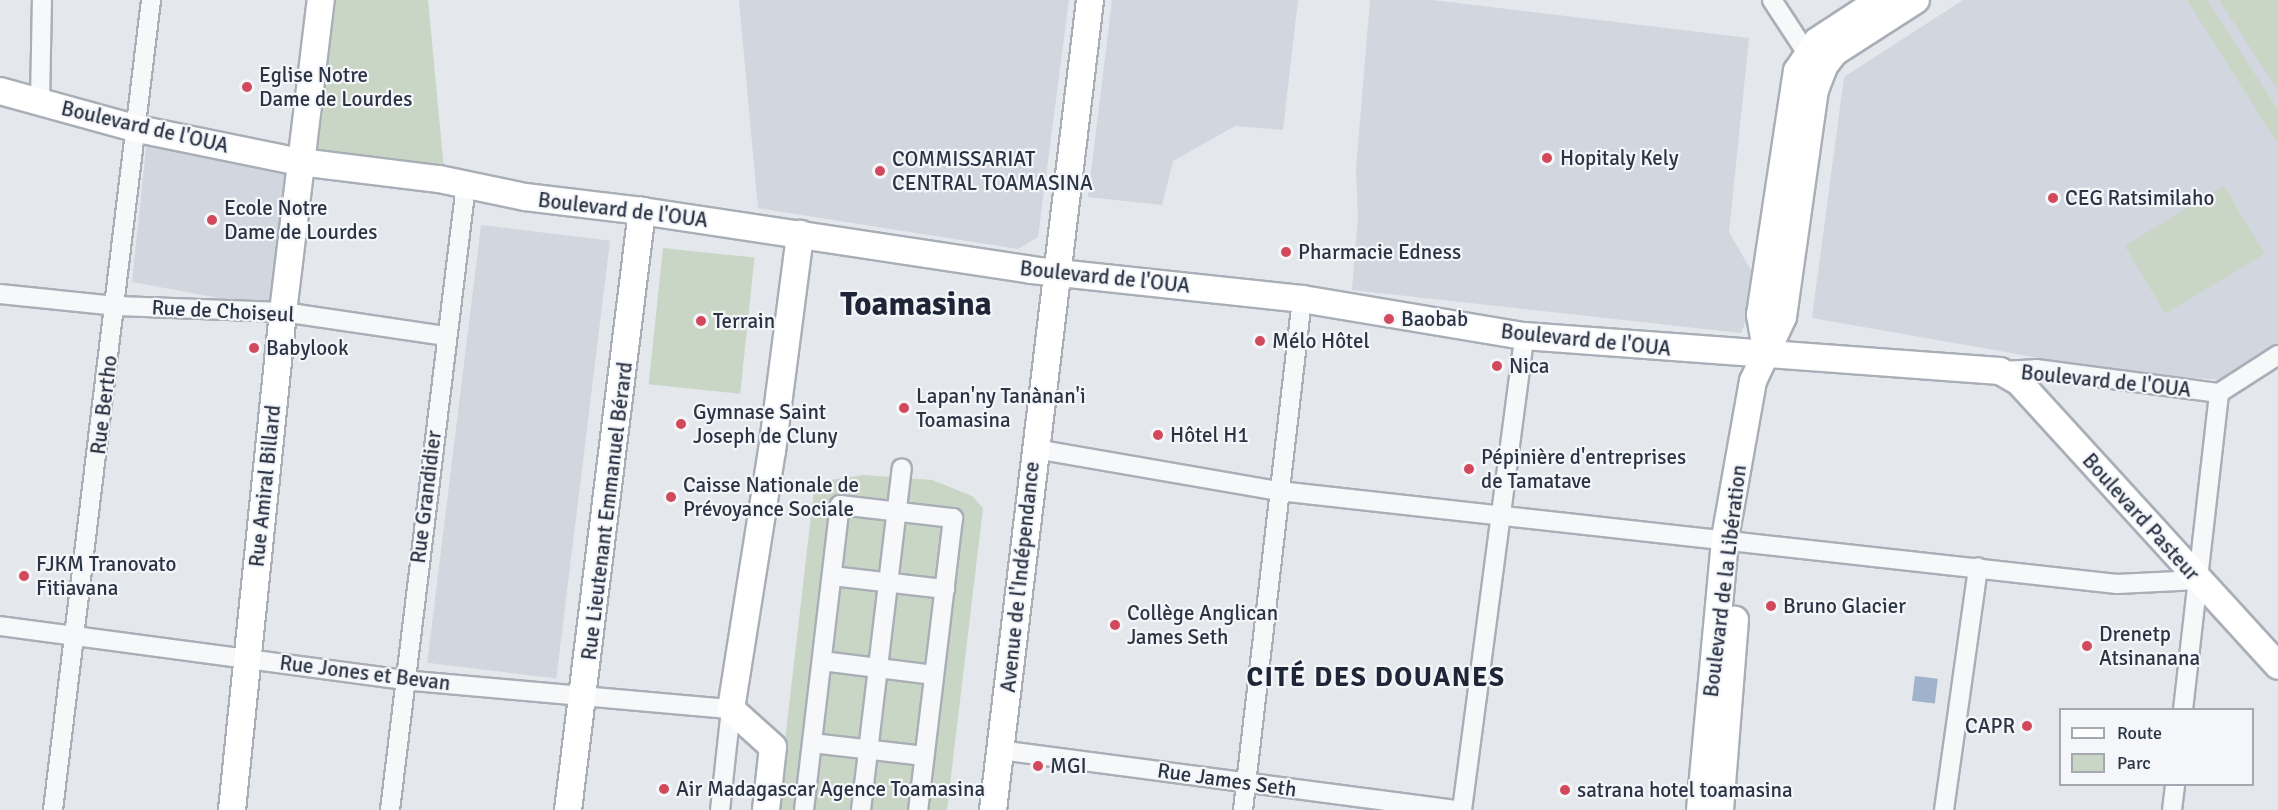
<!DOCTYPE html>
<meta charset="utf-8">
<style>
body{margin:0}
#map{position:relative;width:2278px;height:810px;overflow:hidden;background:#e4e7ec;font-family:Signika,sans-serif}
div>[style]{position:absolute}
.built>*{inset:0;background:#d2d6de;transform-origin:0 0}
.green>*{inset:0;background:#c9d6c5;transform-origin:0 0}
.water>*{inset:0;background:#9fb4cc;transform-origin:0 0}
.roads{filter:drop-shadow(2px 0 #a9aeb7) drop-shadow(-2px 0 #a9aeb7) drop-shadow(0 2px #a9aeb7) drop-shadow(0 -2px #a9aeb7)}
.street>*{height:18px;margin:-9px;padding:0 9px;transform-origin:9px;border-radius:9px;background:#f7f8fa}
.secondary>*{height:26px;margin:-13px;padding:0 13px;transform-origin:13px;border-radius:13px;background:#fff}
.dots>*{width:16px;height:16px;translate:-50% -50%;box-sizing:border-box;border:3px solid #f4f6f9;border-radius:50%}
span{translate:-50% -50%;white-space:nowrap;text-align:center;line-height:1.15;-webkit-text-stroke:4.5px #f4f6f9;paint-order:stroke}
.poi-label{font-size:21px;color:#2b3445}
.left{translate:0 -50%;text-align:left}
.right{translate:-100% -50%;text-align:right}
.street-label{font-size:21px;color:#2b3445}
.district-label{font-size:27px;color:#1d2536;font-weight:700;letter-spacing:1.5px}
.town-label{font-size:33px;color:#1d2536;font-weight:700}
.legend{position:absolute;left:2059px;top:708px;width:195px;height:78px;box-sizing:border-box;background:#f4f6f9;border:2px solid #a4a8b1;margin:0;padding:8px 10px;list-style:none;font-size:18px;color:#2b3445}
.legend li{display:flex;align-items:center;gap:12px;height:30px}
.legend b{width:30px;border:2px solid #a4a8b1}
</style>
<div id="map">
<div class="built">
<div style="clip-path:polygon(739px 0,1069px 0,1038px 237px,1018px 249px,758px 208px)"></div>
<div style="clip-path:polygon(1112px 0,1298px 0,1283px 130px,1235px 126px,1173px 161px,1162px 205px,1088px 197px)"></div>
<div style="clip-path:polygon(1370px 0,1432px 0,1749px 38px,1729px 232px,1760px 286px,1741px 333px,1352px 290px,1358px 217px,1356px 169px)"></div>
<div style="clip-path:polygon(1963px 0,2278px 0,2278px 345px,2224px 380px,2125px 373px,1812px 318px,1844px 77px)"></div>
<div style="clip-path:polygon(149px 121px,290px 158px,279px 309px,132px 282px)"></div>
<div style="left:481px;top:225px;width:130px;height:441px;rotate:7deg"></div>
</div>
<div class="green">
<div style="clip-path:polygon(336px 0,428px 0,445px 180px,318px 150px)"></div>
<div style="clip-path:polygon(2187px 0,2207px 0,2278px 110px,2278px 144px)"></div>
<div style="clip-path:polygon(2219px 0,2278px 0,2278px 90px)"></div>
<div style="left:2224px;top:186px;width:79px;height:116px;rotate:59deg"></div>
<div style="left:663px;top:248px;width:92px;height:137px;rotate:6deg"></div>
<div style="clip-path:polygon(864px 475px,932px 480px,972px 496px,983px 508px,947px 810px,777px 810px,814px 490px,830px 480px)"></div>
</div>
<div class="water">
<div style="left:1915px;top:676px;width:23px;height:25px;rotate:7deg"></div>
</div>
<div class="roads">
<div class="street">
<div style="left:1772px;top:0;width:62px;rotate:56.8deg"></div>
<div style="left:1806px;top:52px;width:14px;rotate:39deg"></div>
<div style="left:40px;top:102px;width:102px;rotate:-88.9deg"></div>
<div style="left:0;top:294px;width:118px;rotate:5.9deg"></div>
<div style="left:117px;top:306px;width:166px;rotate:2.1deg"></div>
<div style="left:283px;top:312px;width:165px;rotate:8.4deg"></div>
<div style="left:2000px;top:371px;width:36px;rotate:-3deg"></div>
<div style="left:2036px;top:369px;width:185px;rotate:7.5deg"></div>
<div style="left:2219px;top:393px;width:70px;rotate:-32.8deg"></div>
<div style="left:1035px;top:449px;width:248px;rotate:9.8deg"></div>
<div style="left:1279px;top:491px;width:843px;rotate:6.33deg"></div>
<div style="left:2117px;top:584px;width:82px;rotate:-2.8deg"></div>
<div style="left:832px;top:576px;width:114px;rotate:6.6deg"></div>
<div style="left:0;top:626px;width:407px;rotate:7.6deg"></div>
<div style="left:403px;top:680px;width:329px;rotate:5.1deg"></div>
<div style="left:731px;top:709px;width:102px;rotate:96.2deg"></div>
<div style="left:822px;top:661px;width:113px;rotate:7.1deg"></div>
<div style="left:2183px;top:710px;width:319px;rotate:-83.5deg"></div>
<div style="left:812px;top:743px;width:113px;rotate:6.6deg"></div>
<div style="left:1000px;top:750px;width:458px;rotate:7.5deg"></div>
<div style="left:53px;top:810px;width:816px;rotate:-83.1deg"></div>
<div style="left:390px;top:810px;width:630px;rotate:-83.07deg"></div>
<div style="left:804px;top:810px;width:307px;rotate:-83.3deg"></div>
<div style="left:840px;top:505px;width:114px;rotate:6.6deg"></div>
<div style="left:953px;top:518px;width:294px;rotate:96.8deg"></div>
<div style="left:861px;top:810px;width:344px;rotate:-83.2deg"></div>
<div style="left:1243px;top:810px;width:514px;rotate:-83.41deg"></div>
<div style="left:1462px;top:810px;width:478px;rotate:-82.5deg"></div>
<div style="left:1944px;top:810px;width:245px;rotate:-82deg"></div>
<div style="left:2172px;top:810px;width:26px;rotate:-83deg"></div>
</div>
<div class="secondary">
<div style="left:0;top:91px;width:143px;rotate:15.4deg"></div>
<div style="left:138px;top:129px;width:165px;rotate:11.5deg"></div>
<div style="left:300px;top:162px;width:140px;rotate:7deg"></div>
<div style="left:439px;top:179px;width:88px;rotate:11.8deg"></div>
<div style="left:525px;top:197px;width:118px;rotate:6.8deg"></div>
<div style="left:642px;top:211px;width:393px;rotate:8.6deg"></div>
<div style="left:1031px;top:270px;width:273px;rotate:6.1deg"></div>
<div style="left:1302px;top:299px;width:225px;rotate:9.5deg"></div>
<div style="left:1524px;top:336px;width:477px;rotate:4.2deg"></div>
<div style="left:2000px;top:371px;width:22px;rotate:30deg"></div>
<div style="left:2019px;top:382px;width:384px;rotate:47.6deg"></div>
<div style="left:1767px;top:355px;width:41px;rotate:-99.9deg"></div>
<div style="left:1760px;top:315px;width:247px;rotate:-81.4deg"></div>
<div style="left:1797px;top:71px;width:36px;rotate:-56deg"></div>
<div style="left:1817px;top:41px;width:75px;rotate:-33.1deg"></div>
<div style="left:232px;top:810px;width:501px;rotate:-84.15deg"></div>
<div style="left:283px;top:312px;width:314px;rotate:-83.1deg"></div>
<div style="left:568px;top:810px;width:604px;rotate:-82.96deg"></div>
<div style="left:766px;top:810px;width:63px;rotate:-83.7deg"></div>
<div style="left:773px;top:747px;width:57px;rotate:-137.9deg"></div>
<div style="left:731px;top:709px;width:261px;rotate:-81deg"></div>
<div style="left:772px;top:451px;width:219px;rotate:-82.6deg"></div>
<div style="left:993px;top:810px;width:816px;rotate:-83.17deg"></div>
<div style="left:1700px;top:810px;width:273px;rotate:-84.7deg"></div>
<div style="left:1725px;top:538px;width:159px;rotate:-79.9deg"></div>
<div style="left:1753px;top:381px;width:71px;rotate:-64.9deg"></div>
<div style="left:1783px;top:317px;width:229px;rotate:-82deg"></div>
<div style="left:1815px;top:90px;width:26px;rotate:-69deg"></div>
<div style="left:1824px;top:66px;width:18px;rotate:-52deg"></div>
<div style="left:1835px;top:52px;width:96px;rotate:-32.7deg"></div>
<div style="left:1720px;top:810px;width:191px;rotate:-85.5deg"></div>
</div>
</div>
<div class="dots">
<div style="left:247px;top:87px;background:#d1495b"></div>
<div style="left:1547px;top:158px;background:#d1495b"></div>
<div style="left:880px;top:171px;background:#d1495b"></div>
<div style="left:2053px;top:198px;background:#d1495b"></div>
<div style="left:212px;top:220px;background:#d1495b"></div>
<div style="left:1286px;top:252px;background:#d1495b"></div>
<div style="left:1389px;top:319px;background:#d1495b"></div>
<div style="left:701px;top:321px;background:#d1495b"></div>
<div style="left:1260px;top:341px;background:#d1495b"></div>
<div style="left:254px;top:348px;background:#d1495b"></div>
<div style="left:1497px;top:366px;background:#d1495b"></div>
<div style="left:904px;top:408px;background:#d1495b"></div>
<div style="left:681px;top:424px;background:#d1495b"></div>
<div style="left:1158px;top:435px;background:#d1495b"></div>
<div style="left:1469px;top:469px;background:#d1495b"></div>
<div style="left:671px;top:497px;background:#d1495b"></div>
<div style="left:24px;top:576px;background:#d1495b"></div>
<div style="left:1771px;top:606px;background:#d1495b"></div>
<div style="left:1115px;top:625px;background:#d1495b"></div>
<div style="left:2087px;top:646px;background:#d1495b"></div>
<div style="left:2027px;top:726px;background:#d1495b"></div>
<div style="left:1038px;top:766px;background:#d1495b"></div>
<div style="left:664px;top:789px;background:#d1495b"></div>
<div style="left:1565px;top:790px;background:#d1495b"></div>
</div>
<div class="poi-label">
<span class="left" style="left:259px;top:87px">Eglise Notre<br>Dame de Lourdes</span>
<span class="left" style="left:1560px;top:158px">Hopitaly Kely</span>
<span class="left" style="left:892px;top:171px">COMMISSARIAT<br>CENTRAL TOAMASINA</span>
<span class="left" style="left:2065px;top:198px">CEG Ratsimilaho</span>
<span class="left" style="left:224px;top:220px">Ecole Notre<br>Dame de Lourdes</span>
<span class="left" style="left:1298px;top:252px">Pharmacie Edness</span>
<span class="left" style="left:1401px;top:319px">Baobab</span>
<span class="left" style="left:713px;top:321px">Terrain</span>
<span class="left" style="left:1272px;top:341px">Mélo Hôtel</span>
<span class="left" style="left:266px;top:348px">Babylook</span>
<span class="left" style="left:1509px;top:366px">Nica</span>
<span class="left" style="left:916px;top:408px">Lapan'ny Tanànan'i<br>Toamasina</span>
<span class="left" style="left:693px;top:424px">Gymnase Saint<br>Joseph de Cluny</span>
<span class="left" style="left:1170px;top:435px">Hôtel H1</span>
<span class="left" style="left:1481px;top:469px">Pépinière d'entreprises<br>de Tamatave</span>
<span class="left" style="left:683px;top:497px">Caisse Nationale de<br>Prévoyance Sociale</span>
<span class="left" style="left:36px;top:576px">FJKM Tranovato<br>Fitiavana</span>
<span class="left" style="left:1783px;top:606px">Bruno Glacier</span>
<span class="left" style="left:1127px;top:625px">Collège Anglican<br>James Seth</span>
<span class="left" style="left:2099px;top:646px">Drenetp<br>Atsinanana</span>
<span class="right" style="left:2015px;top:726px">CAPR</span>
<span class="left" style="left:1050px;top:766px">MGI</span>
<span class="left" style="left:676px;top:789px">Air Madagascar Agence Toamasina</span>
<span class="left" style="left:1577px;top:790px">satrana hotel toamasina</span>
</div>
<div class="street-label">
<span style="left:145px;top:127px;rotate:13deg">Boulevard de l'OUA</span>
<span style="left:623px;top:210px;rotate:7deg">Boulevard de l'OUA</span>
<span style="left:1105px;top:277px;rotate:6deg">Boulevard de l'OUA</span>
<span style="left:223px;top:311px;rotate:3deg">Rue de Choiseul</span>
<span style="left:1586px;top:340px;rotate:6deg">Boulevard de l'OUA</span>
<span style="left:2106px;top:381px;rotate:6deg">Boulevard de l'OUA</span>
<span style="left:104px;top:405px;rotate:-83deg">Rue Bertho</span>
<span style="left:265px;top:486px;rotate:-84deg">Rue Amiral Billard</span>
<span style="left:426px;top:497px;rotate:-83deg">Rue Grandidier</span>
<span style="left:607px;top:511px;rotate:-83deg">Rue Lieutenant Emmanuel Bérard</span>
<span style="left:2141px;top:517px;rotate:48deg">Boulevard Pasteur</span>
<span style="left:1020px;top:577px;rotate:-84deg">Avenue de l'Indépendance</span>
<span style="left:1725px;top:581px;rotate:-83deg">Boulevard de la Libération</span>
<span style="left:365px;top:673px;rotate:7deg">Rue Jones et Bevan</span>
<span style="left:1227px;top:780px;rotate:8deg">Rue James Seth</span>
</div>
<div class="district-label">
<span style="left:1376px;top:678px">CITÉ DES DOUANES</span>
</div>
<div class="town-label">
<span style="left:916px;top:305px">Toamasina</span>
</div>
<ul class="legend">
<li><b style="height:8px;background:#fff"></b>Route</li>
<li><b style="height:16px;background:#c9d6c5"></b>Parc</li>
</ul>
</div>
